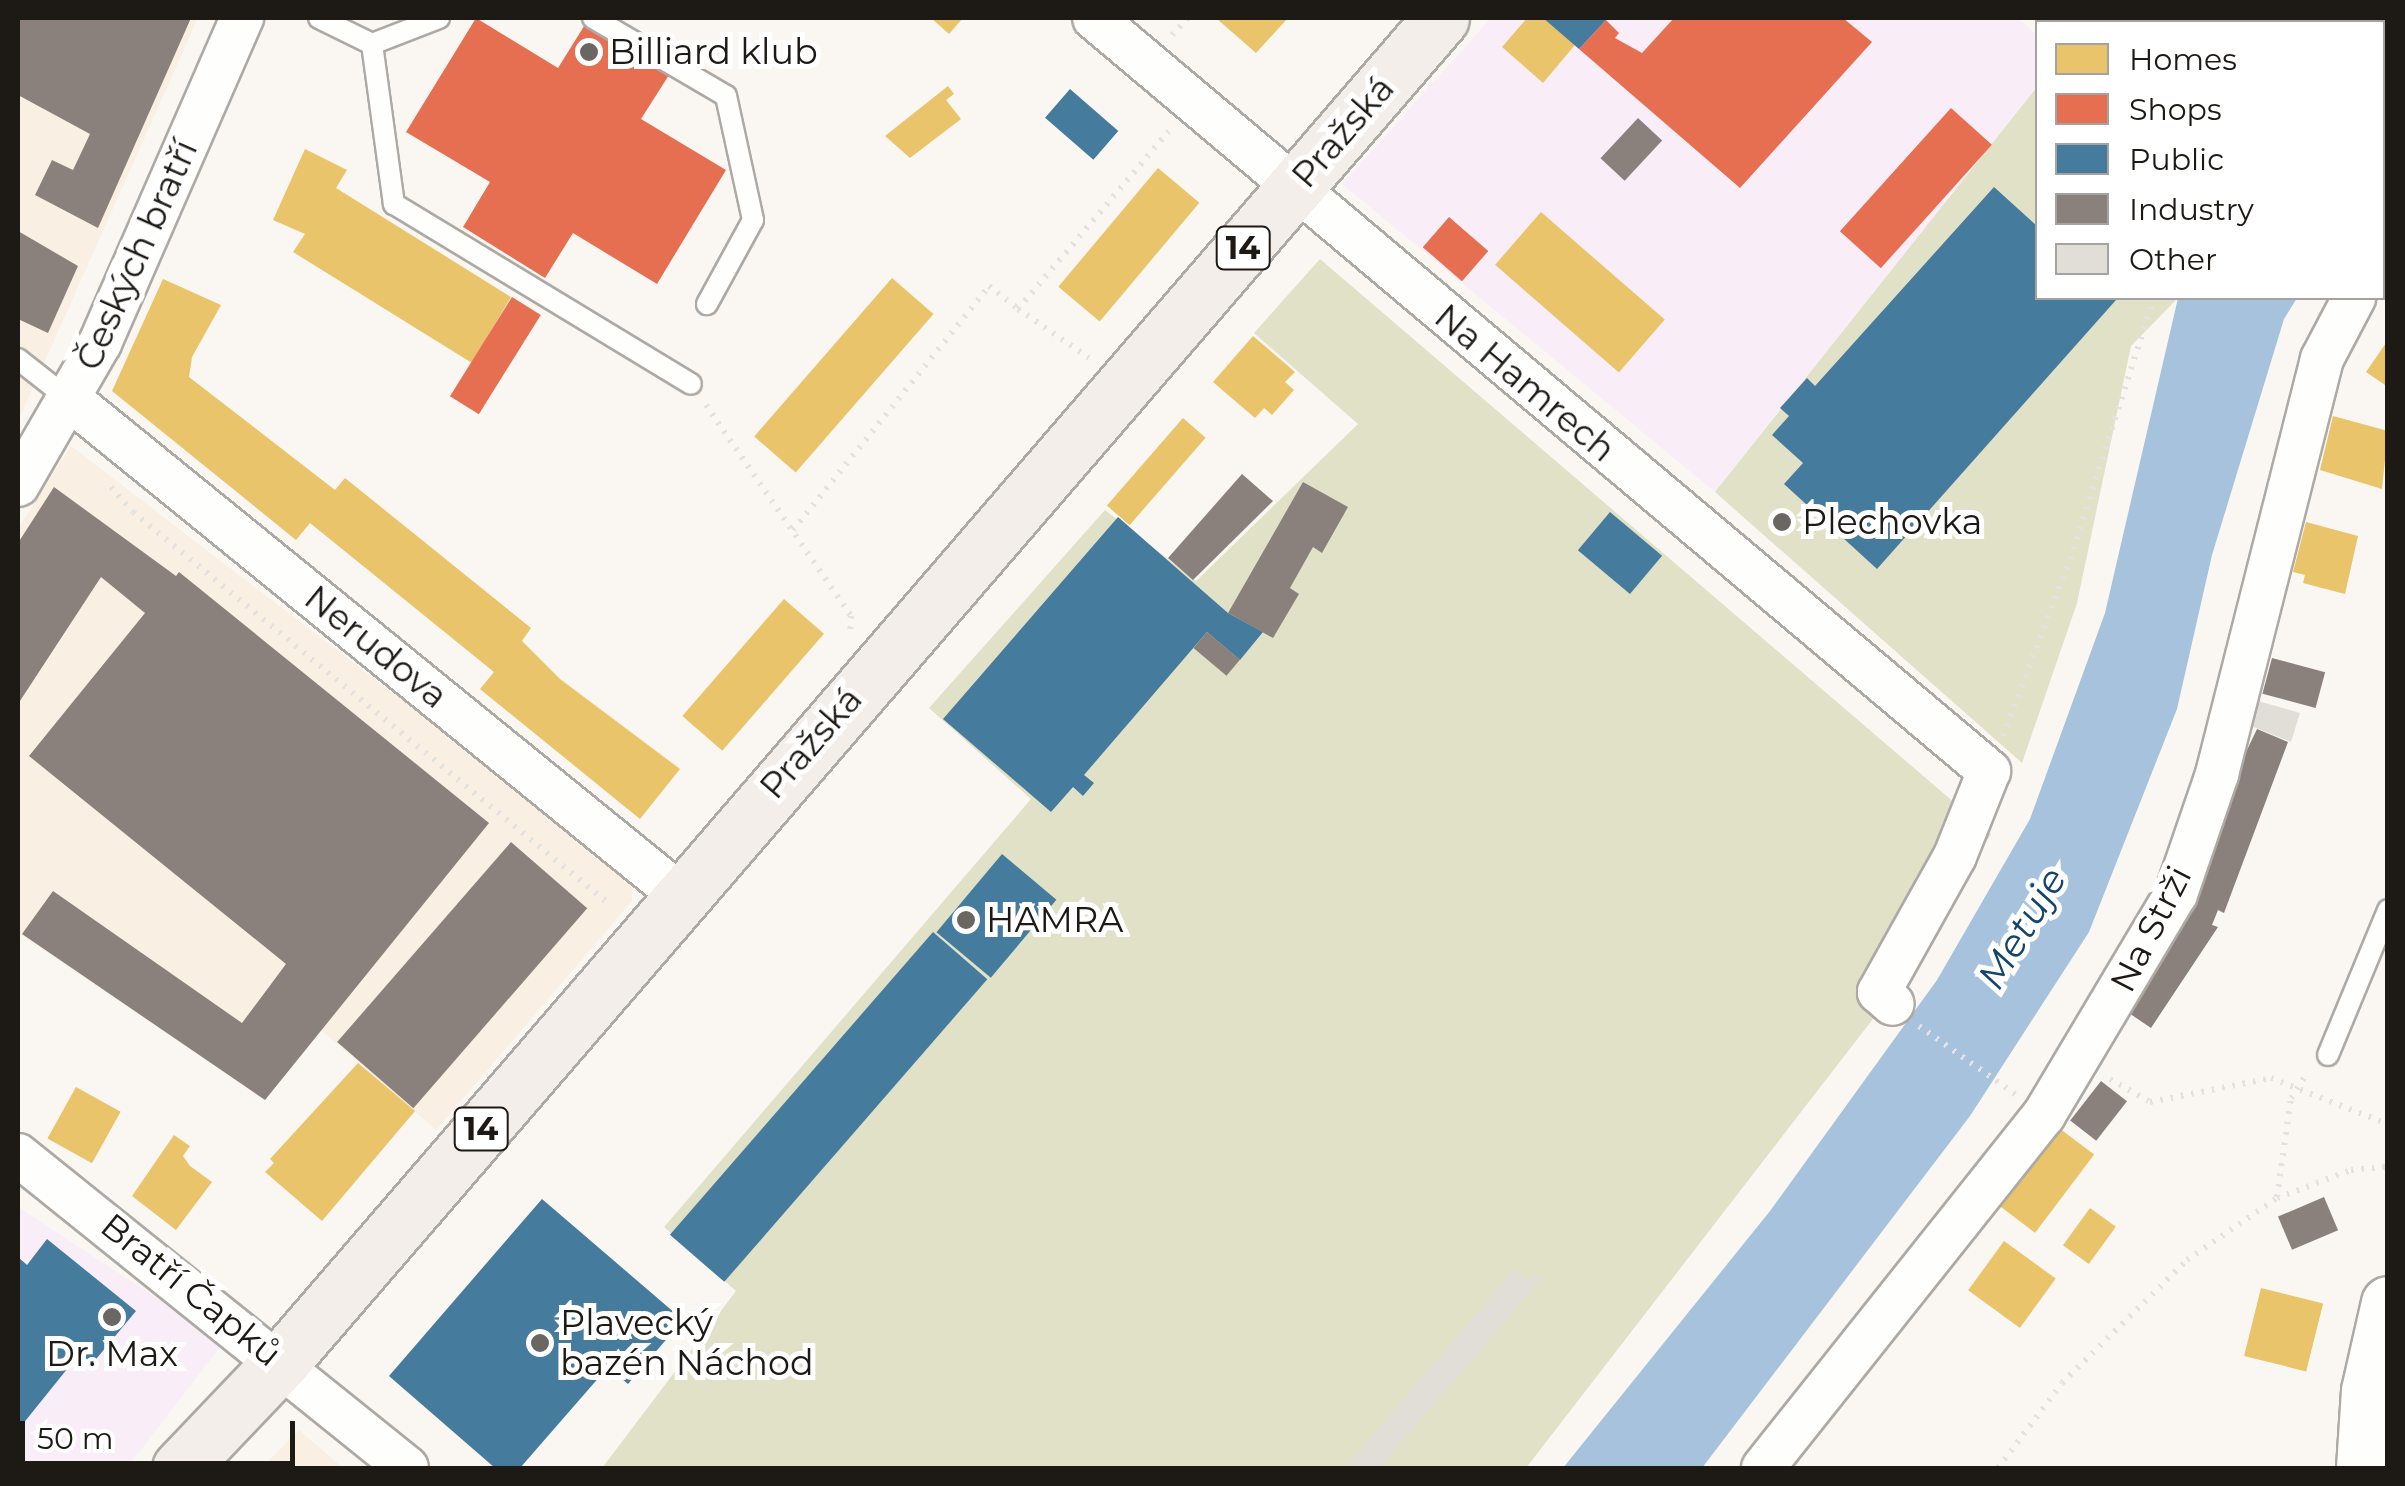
<!DOCTYPE html>
<meta charset="utf-8">
<style>
body{margin:0}
#map{position:relative;width:2405px;height:1486px;overflow:hidden;background:#faf6f2;font-family:Montserrat,sans-serif}
div>[style]{position:absolute}
.commercial>*{inset:0;background:#f9eef7}
.built>*{inset:0;background:#f9efe2}
.green>*{inset:0;background:#e1e1c7}
.water>*{inset:0;background:#a6c2dc}
.homes>*{inset:0;background:#e9c46a;transform-origin:0 0}
.shops>*{inset:0;background:#e76f51;transform-origin:0 0}
.public>*{inset:0;background:#457b9d;transform-origin:0 0}
.industry>*{inset:0;background:#8a817c;transform-origin:0 0}
.building>*{inset:0;background:#e1ddd7}
.path>*{height:6px;margin-top:-3px;transform-origin:0;background:repeating-linear-gradient(90deg,#e3e2e0 0 2.5px,transparent 0 10.5px)}
.roads{filter:drop-shadow(2px 0 #ada9a4) drop-shadow(-2px 0 #ada9a4) drop-shadow(0 2px #ada9a4) drop-shadow(0 -2px #ada9a4)}
.service>*{height:20px;margin:-10px;padding:0 10px;transform-origin:10px;border-radius:10px;background:#fefefd}
.minor>*{height:42px;margin:-21px;padding:0 21px;transform-origin:21px;border-radius:21px;background:#fefefd}
.tertiary>*{height:52px;margin:-26px;padding:0 26px;transform-origin:26px;border-radius:26px;background:#fefefd}
.primary>*{height:55px;margin:-27.5px;padding:0 27.5px;transform-origin:27.5px;border-radius:27.5px;background:#f4eeea}
.dots>*{width:28px;height:28px;translate:-50% -50%;box-sizing:border-box;border:5px solid #fff;border-radius:50%}
span{translate:-50% -50%;white-space:nowrap;text-align:center;line-height:1.15;-webkit-text-stroke:10px #fff;paint-order:stroke}
.shield-label span{padding:2px 8px;background:#fff;border:2px solid;border-radius:8px;-webkit-text-stroke-width:0}
.shield-label{font-size:32px;color:#1d1914;font-weight:700}
.poi-label{font-size:35px;color:#1d1914}
.left{translate:0 -50%;text-align:left}
.street-label{font-size:35px;color:#1d1914}
.water-label{font-size:38px;color:#15446a;font-style:italic}
.frame{position:absolute;inset:0;border:20px solid #1d1914;pointer-events:none}
.legend{position:absolute;left:2035px;top:20px;width:350px;height:280px;box-sizing:border-box;background:#fff;border:2px solid #a5a3a1;margin:0;padding:12px 18px;list-style:none;font-size:30px;color:#1d1914}
.legend li{display:flex;align-items:center;gap:20px;height:50px}
.legend b{width:50px;border:2px solid #a5a3a1}
.scale{position:absolute;left:20px;top:1421px;width:275px;height:45px;box-sizing:border-box;border:5px solid #1d1914;border-top:0;padding-left:12px;font-size:30px;line-height:35px;white-space:nowrap;color:#1d1914;-webkit-text-stroke:8px #fff;paint-order:stroke}
</style>
<div id="map">
<div class="commercial">
<div style="clip-path:polygon(1491px 18px,2019px 18px,2037px 36px,2037px 87px,1715px 492px,1342px 184px)"></div>
<div style="clip-path:polygon(18px 1207px,224px 1342px,127px 1468px,18px 1468px)"></div>
</div>
<div class="built">
<div style="clip-path:polygon(18px 18px,198px 18px,18px 421px)"></div>
<div style="clip-path:polygon(71px 446px,632px 877px,632px 901px,436px 1130px,321px 1030px,265px 1100px,18px 933px,18px 529px)"></div>
<div style="clip-path:polygon(299px 1430px,343px 1468px,261px 1468px)"></div>
</div>
<div class="green">
<div style="clip-path:polygon(2037px 87px,2038px 298px,2178px 298px,2131px 346px,2077px 603px,2022px 763px,1715px 492px)"></div>
<div style="clip-path:polygon(1320px 259px,1991px 834px,1893px 993px,1526px 1468px,602px 1468px,736px 1291px,664px 1227px,1031px 799px,929px 708px,1105px 510px,1196px 581px,1358px 424px,1254px 333px)"></div>
</div>
<div class="water">
<div style="clip-path:polygon(2339px 18px,2387px 18px,2383px 157px,2382px 22px,2337px 22px)"></div>
<div style="clip-path:polygon(2178px 298px,2297px 298px,2284px 319px,2212px 555px,2177px 709px,2089px 932px,1970px 1116px,1702px 1468px,1563px 1468px,1770px 1211px,1937px 980px,2030px 819px,2105px 613px)"></div>
</div>
<div class="homes">
<div style="clip-path:polygon(931px 18px,963px 18px,949px 34px)"></div>
<div style="clip-path:polygon(1216px 18px,1288px 18px,1256px 53px)"></div>
<div style="clip-path:polygon(1527px 18px,1543px 18px,1575px 45px,1543px 83px,1502px 47px)"></div>
<div style="clip-path:polygon(948px 86px,954px 94px,946px 100px,961px 119px,910px 158px,885px 136px)"></div>
<div style="clip-path:polygon(305px 149px,347px 170px,336px 188px,511px 297px,472px 363px,293px 252px,305px 234px,273px 220px)"></div>
<div style="left:1158px;top:168px;width:54px;height:155px;rotate:40deg"></div>
<div style="left:1541px;top:212px;width:164px;height:70px;rotate:41deg"></div>
<div style="left:892px;top:278px;width:55px;height:210px;rotate:41deg"></div>
<div style="clip-path:polygon(163px 279px,221px 305px,192px 357px,189px 377px,335px 490px,345px 478px,531px 628px,522px 641px,560px 679px,680px 769px,640px 819px,480px 689px,494px 672px,310px 523px,296px 540px,112px 391px)"></div>
<div style="clip-path:polygon(1253px 336px,1295px 372px,1285px 382px,1294px 390px,1272px 415px,1264px 408px,1255px 418px,1213px 382px)"></div>
<div style="clip-path:polygon(2388px 340px,2388px 387px,2366px 372px)"></div>
<div style="clip-path:polygon(2333px 416px,2388px 431px,2382px 489px,2320px 470px)"></div>
<div style="left:1183px;top:418px;width:30px;height:116px;rotate:41deg"></div>
<div style="clip-path:polygon(2306px 522px,2358px 536px,2345px 594px,2303px 583px,2305px 575px,2293px 572px)"></div>
<div style="left:784px;top:599px;width:53px;height:155px;rotate:41deg"></div>
<div style="clip-path:polygon(358px 1063px,415px 1111px,322px 1221px,265px 1172px,274px 1163px,270px 1159px)"></div>
<div style="left:76px;top:1087px;width:51px;height:59px;rotate:29deg"></div>
<div style="left:2055px;top:1125px;width:49px;height:98px;rotate:37deg"></div>
<div style="clip-path:polygon(174px 1135px,190px 1146px,183px 1156px,190px 1166px,212px 1182px,176px 1230px,132px 1196px)"></div>
<div style="left:2090px;top:1208px;width:32px;height:46px;rotate:36deg"></div>
<div style="left:2004px;top:1241px;width:64px;height:61px;rotate:36deg"></div>
<div style="left:2261px;top:1288px;width:64px;height:70px;rotate:14deg"></div>
</div>
<div class="shops">
<div style="clip-path:polygon(476px 18px,558px 68px,586px 23px,669px 75px,641px 119px,726px 170px,657px 284px,573px 233px,545px 278px,463px 227px,490px 182px,406px 132px)"></div>
<div style="clip-path:polygon(1674px 18px,1843px 18px,1872px 42px,1740px 188px,1579px 49px,1606px 20px,1619px 33px,1615px 38px,1642px 53px)"></div>
<div style="left:1951px;top:108px;width:55px;height:166px;rotate:42deg"></div>
<div style="left:1449px;top:217px;width:52px;height:40px;rotate:41deg"></div>
<div style="left:512px;top:297px;width:34px;height:117px;rotate:32deg"></div>
</div>
<div class="public">
<div style="clip-path:polygon(1543px 18px,1602px 18px,1606px 20px,1579px 49px)"></div>
<div style="left:1070px;top:89px;width:64px;height:38px;rotate:41deg"></div>
<div style="clip-path:polygon(1994px 187px,2038px 227px,2038px 298px,2116px 300px,1877px 569px,1784px 484px,1803px 463px,1772px 435px,1789px 416px,1780px 408px,1807px 378px,1815px 386px)"></div>
<div style="left:1610px;top:512px;width:68px;height:50px;rotate:40deg"></div>
<div style="clip-path:polygon(1118px 517px,1228px 613px,1263px 632px,1240px 660px,1207px 632px,1084px 775px,1094px 783px,1083px 796px,1073px 787px,1051px 812px,943px 719px)"></div>
<div style="left:1002px;top:854px;width:71px;height:102px;rotate:40deg"></div>
<div style="left:933px;top:932px;width:72px;height:401px;rotate:41deg"></div>
<div style="clip-path:polygon(542px 1199px,683px 1320px,628px 1384px,608px 1367px,520px 1468px,495px 1468px,389px 1376px)"></div>
<div style="clip-path:polygon(47px 1239px,136px 1311px,92px 1364px,80px 1353px,18px 1430px,18px 1257px,27px 1265px)"></div>
</div>
<div class="industry">
<div style="clip-path:polygon(18px 18px,191px 18px,98px 228px,35px 195px,52px 160px,73px 170px,90px 134px,18px 95px)"></div>
<div style="left:1638px;top:118px;width:33px;height:55px;rotate:43deg"></div>
<div style="clip-path:polygon(18px 231px,78px 266px,48px 333px,18px 319px)"></div>
<div style="clip-path:polygon(1242px 474px,1273px 501px,1193px 580px,1168px 558px)"></div>
<div style="clip-path:polygon(1303px 482px,1348px 507px,1322px 553px,1313px 547px,1290px 588px,1299px 594px,1273px 638px,1228px 613px)"></div>
<div style="clip-path:polygon(54px 487px,176px 576px,179px 572px,489px 823px,265px 1100px,22px 934px,53px 891px,242px 1023px,286px 964px,29px 756px,145px 613px,101px 577px,18px 704px,18px 543px)"></div>
<div style="left:1207px;top:632px;width:43px;height:21px;rotate:40deg"></div>
<div style="left:2272px;top:658px;width:55px;height:37px;rotate:15deg"></div>
<div style="clip-path:polygon(2257px 729px,2288px 742px,2224px 913px,2218px 910px,2212px 925px,2218px 927px,2151px 1028px,2123px 1009px)"></div>
<div style="left:511px;top:842px;width:101px;height:265px;rotate:41deg"></div>
<div style="left:2101px;top:1081px;width:33px;height:50px;rotate:38deg"></div>
<div style="left:2324px;top:1197px;width:36px;height:50px;rotate:67deg"></div>
</div>
<div class="building">
<div style="clip-path:polygon(2258px 701px,2300px 713px,2291px 742px,2251px 726px)"></div>
<div style="clip-path:polygon(1515px 1269px,1528px 1280px,1535px 1273px,1542px 1278px,1379px 1468px,1345px 1468px)"></div>
</div>
<div class="path">
<div style="left:2098px;top:18px;width:6px;rotate:39deg"></div>
<div style="left:1172px;top:35px;width:23px;rotate:-47deg"></div>
<div style="left:1018px;top:309px;width:86px;rotate:34.6deg"></div>
<div style="left:706px;top:405px;width:256px;rotate:55.5deg"></div>
<div style="left:851px;top:616px;width:17px;rotate:93deg"></div>
<div style="left:111px;top:487px;width:33px;rotate:49deg"></div>
<div style="left:133px;top:512px;width:615px;rotate:39.46deg"></div>
<div style="left:793px;top:530px;width:313px;rotate:-51.2deg"></div>
<div style="left:989px;top:286px;width:37px;rotate:38deg"></div>
<div style="left:1018px;top:309px;width:233px;rotate:-49.7deg"></div>
<div style="left:2003px;top:736px;width:189px;rotate:-69.3deg"></div>
<div style="left:2070px;top:559px;width:274px;rotate:-72.2deg"></div>
<div style="left:1919px;top:1026px;width:118px;rotate:35.3deg"></div>
<div style="left:2110px;top:1079px;width:46px;rotate:29.9deg"></div>
<div style="left:2150px;top:1102px;width:123px;rotate:-11.2deg"></div>
<div style="left:2271px;top:1078px;width:126px;rotate:21.5deg"></div>
<div style="left:2277px;top:1197px;width:100px;rotate:-82deg"></div>
<div style="left:2291px;top:1098px;width:31px;rotate:-57deg"></div>
<div style="left:1998px;top:1468px;width:106px;rotate:-53deg"></div>
<div style="left:2062px;top:1383px;width:175px;rotate:-44.5deg"></div>
<div style="left:2187px;top:1260px;width:109px;rotate:-34.6deg"></div>
<div style="left:2277px;top:1198px;width:79px;rotate:-20.7deg"></div>
<div style="left:2351px;top:1170px;width:37px;rotate:-5deg"></div>
</div>
<div class="roads">
<div class="service">
<div style="left:319px;top:18px;width:59px;rotate:26.1deg"></div>
<div style="left:372px;top:44px;width:162px;rotate:82.2deg"></div>
<div style="left:394px;top:204px;width:347px;rotate:31.2deg"></div>
<div style="left:593px;top:18px;width:154px;rotate:30.4deg"></div>
<div style="left:726px;top:96px;width:127px;rotate:77.7deg"></div>
<div style="left:753px;top:220px;width:96px;rotate:118.7deg"></div>
<div style="left:372px;top:44px;width:72px;rotate:-21.2deg"></div>
<div style="left:18px;top:359px;width:66px;rotate:38.3deg"></div>
<div style="left:2328px;top:1055px;width:157px;rotate:-67.5deg"></div>
</div>
<div class="minor">
<div style="left:1094px;top:18px;width:1170px;rotate:40.08deg"></div>
<div style="left:1989px;top:771px;width:92px;rotate:111.8deg"></div>
<div style="left:1955px;top:856px;width:156px;rotate:119.2deg"></div>
<div style="left:1879px;top:992px;width:18px;rotate:41deg"></div>
<div style="left:2382px;top:244px;width:12px;rotate:-59deg"></div>
<div style="left:72px;top:401px;width:782px;rotate:39.08deg"></div>
<div style="left:18px;top:485px;width:164px;rotate:-60deg"></div>
<div style="left:100px;top:343px;width:355px;rotate:-66.4deg"></div>
<div style="left:18px;top:1155px;width:499px;rotate:38.8deg"></div>
<div style="left:1763px;top:1468px;width:451px;rotate:-51.5deg"></div>
<div style="left:2044px;top:1115px;width:257px;rotate:-59.2deg"></div>
<div style="left:2176px;top:894px;width:127px;rotate:-71.1deg"></div>
<div style="left:2217px;top:774px;width:428px;rotate:-75.8deg"></div>
<div style="left:2322px;top:359px;width:69px;rotate:-62.3deg"></div>
</div>
<div class="tertiary">
<div style="left:2363px;top:1468px;width:77px;rotate:-86.3deg"></div>
<div style="left:2368px;top:1391px;width:90px;rotate:-77.2deg"></div>
</div>
<div class="primary">
<div style="left:180px;top:1468px;width:146px;rotate:-46.4deg"></div>
<div style="left:281px;top:1362px;width:1775px;rotate:-49.2deg"></div>
</div>
</div>
<div class="dots">
<div style="left:589px;top:52px;background:#6a6662"></div>
<div style="left:1782px;top:522px;background:#6a6662"></div>
<div style="left:966px;top:920px;background:#6a6662"></div>
<div style="left:112px;top:1317px;background:#6a6662"></div>
<div style="left:540px;top:1343px;background:#6a6662"></div>
</div>
<div class="shield-label">
<span style="left:1243px;top:248px">14</span>
<span style="left:481px;top:1129px">14</span>
</div>
<div class="poi-label">
<span class="left" style="left:609px;top:52px">Billiard klub</span>
<span class="left" style="left:1802px;top:522px">Plechovka</span>
<span class="left" style="left:986px;top:920px">HAMRA</span>
<span class="left" style="left:560px;top:1343px">Plavecký<br>bazén Náchod</span>
<span style="left:112px;top:1354px">Dr. Max</span>
</div>
<div class="street-label">
<span style="left:1343px;top:132px;rotate:-49deg">Pražská</span>
<span style="left:137px;top:255px;rotate:-66deg">Českých bratří</span>
<span style="left:1525px;top:383px;rotate:40deg">Na Hamrech</span>
<span style="left:376px;top:647px;rotate:39deg">Nerudova</span>
<span style="left:811px;top:743px;rotate:-49deg">Pražská</span>
<span style="left:2151px;top:929px;rotate:-63deg">Na Strži</span>
<span style="left:191px;top:1290px;rotate:39deg">Bratří Čapků</span>
</div>
<div class="water-label">
<span style="left:2022px;top:928px;rotate:-59deg">Metuje</span>
</div>
<div class="frame"></div>
<ul class="legend">
<li><b style="height:28px;background:#e9c46a"></b>Homes</li>
<li><b style="height:28px;background:#e76f51"></b>Shops</li>
<li><b style="height:28px;background:#457b9d"></b>Public</li>
<li><b style="height:28px;background:#8a817c"></b>Industry</li>
<li><b style="height:28px;background:#e1ddd7"></b>Other</li>
</ul>
<div class="scale">50 m</div>
</div>
